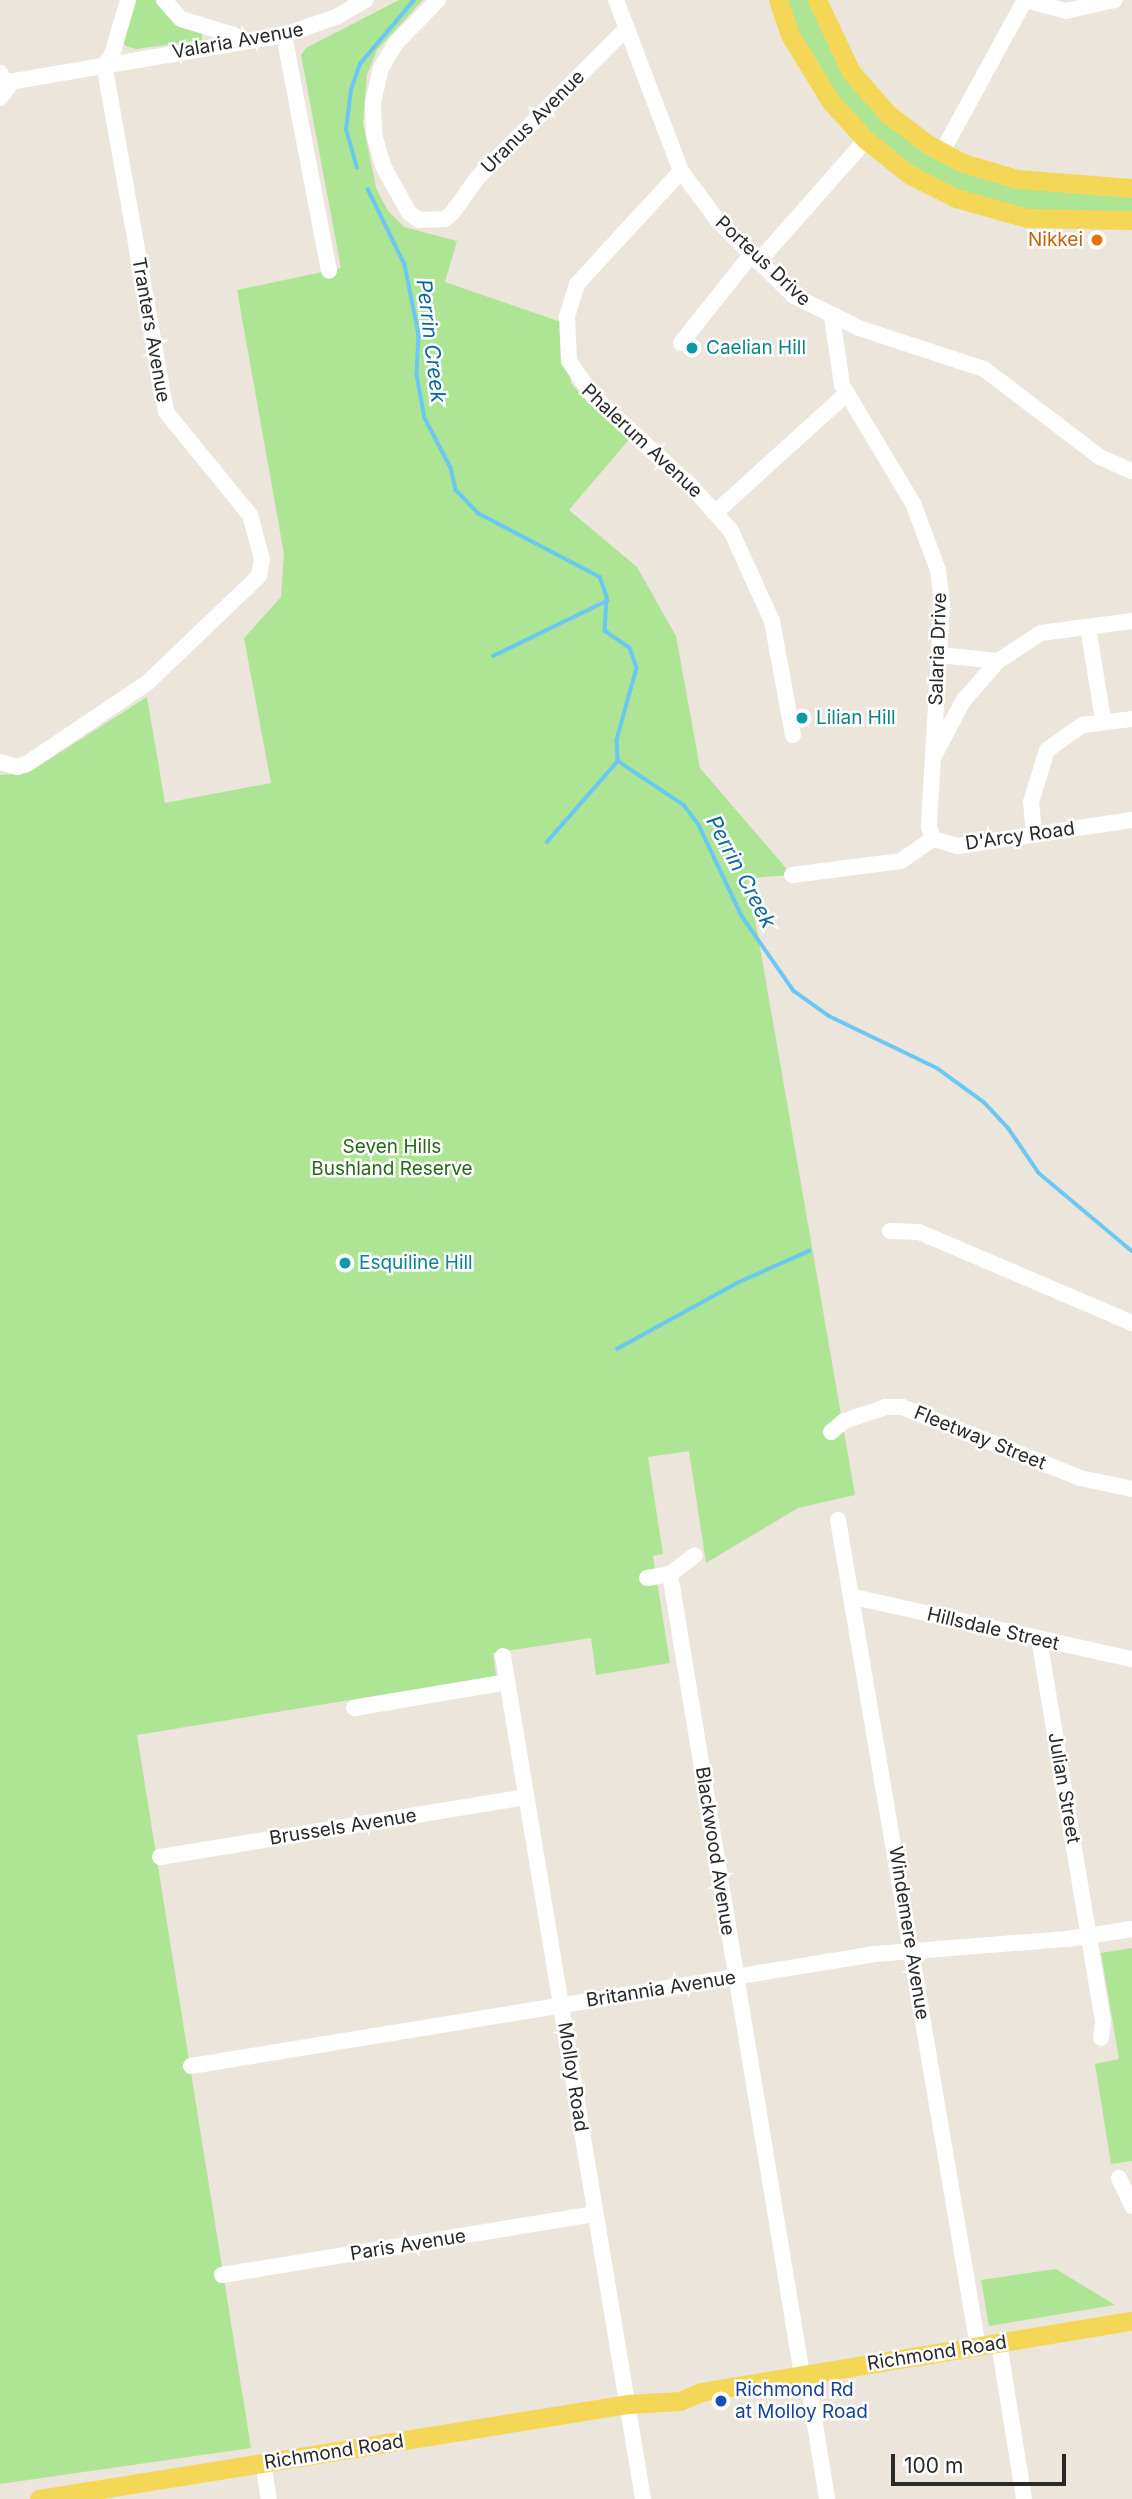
<!DOCTYPE html>
<style>
body{margin:0}
#map{position:relative;width:1132px;height:2499px;overflow:hidden;background:#ece5db;font-family:Inter,sans-serif}
div>[style]{position:absolute}
.green>*{inset:0;background:#ade595}
.stream>*{height:3.5px;margin:-1.75px;padding:0 1.75px;transform-origin:1.75px;border-radius:1.75px;background:#6ac8f2}
.minor>*{height:16px;margin:-8px;padding:0 8px;transform-origin:8px;border-radius:8px;background:#fff}
.major>*{height:19px;margin:-9.5px;padding:0 9.5px;transform-origin:9.5px;border-radius:9.5px;background:#f5d757}
.dots>*{width:19px;height:19px;translate:-50% -50%;box-sizing:border-box;border:4px solid #fff;border-radius:50%}
span{translate:-50% -50%;white-space:nowrap;text-align:center;line-height:1.15;-webkit-text-stroke:5px #fff;paint-order:stroke}
.street-label{font-size:19px;color:#292929}
.food-label{font-size:19px;color:#c56008}
.right{translate:-100% -50%;text-align:right}
.culture-label{font-size:19px;color:#0d838f}
.left{translate:0 -50%;text-align:left}
.park-label{font-size:19px;color:#256917}
.transit-label{font-size:19px;color:#164399}
.water-label{font-size:21px;color:#09659e;font-style:italic}
.scale{position:absolute;left:891px;top:2454px;width:175px;height:32px;box-sizing:border-box;border:4px solid #292929;border-top:0;padding-left:9px;font-size:21px;line-height:24px;white-space:nowrap;color:#292929;-webkit-text-stroke:5px #fff;paint-order:stroke}
</style>
<div id="map">
<div class="green">
<div style="clip-path:polygon(134px 0,160px 0,167px 16px,202px 33px,202px 40px,136px 49px,126px 46px,123px 43px)"></div>
<div style="clip-path:polygon(399px 0,423px 0,377px 50px,367px 75px,363px 123px,376px 188px,388px 211px,404px 227px,457px 241px,445px 282px,561px 322px,571px 383px,587px 401px,632px 436px,569px 510px,637px 567px,676px 636px,700px 768px,792px 875px,748px 878px,855px 1495px,798px 1508px,706px 1563px,689px 1451px,648px 1457px,663px 1554px,653px 1556px,670px 1663px,596px 1675px,591px 1638px,493px 1653px,496px 1676px,137px 1735px,251px 2448px,0 2484px,0 775px,28px 773px,147px 697px,165px 803px,271px 783px,244px 638px,281px 597px,284px 554px,237px 290px,341px 268px,301px 55px,306px 48px)"></div>
<div style="clip-path:polygon(782px 0,811px 0,834px 53px,951px 161px,1132px 192px,1132px 216px,1007px 210px,899px 164px,829px 92px)"></div>
<div style="clip-path:polygon(1132px 1948px,1132px 2161px,1111px 2164px,1095px 2064px,1119px 2059px,1101px 1953px)"></div>
<div style="clip-path:polygon(1056px 2269px,1115px 2305px,989px 2326px,981px 2280px)"></div>
</div>
<div class="stream">
<div style="left:357px;top:168px;width:40px;rotate:-106deg"></div>
<div style="left:346px;top:130px;width:40px;rotate:-82.9deg"></div>
<div style="left:351px;top:90px;width:28px;rotate:-71deg"></div>
<div style="left:360px;top:64px;width:84px;rotate:-49.8deg"></div>
<div style="left:368px;top:189px;width:85px;rotate:64deg"></div>
<div style="left:405px;top:265px;width:71px;rotate:78.7deg"></div>
<div style="left:419px;top:335px;width:40px;rotate:92.9deg"></div>
<div style="left:417px;top:375px;width:44px;rotate:79.5deg"></div>
<div style="left:425px;top:418px;width:56px;rotate:62.5deg"></div>
<div style="left:451px;top:468px;width:23px;rotate:77deg"></div>
<div style="left:456px;top:490px;width:32px;rotate:46deg"></div>
<div style="left:478px;top:513px;width:138px;rotate:27.7deg"></div>
<div style="left:600px;top:577px;width:20px;rotate:70deg"></div>
<div style="left:607px;top:596px;width:35px;rotate:93deg"></div>
<div style="left:605px;top:631px;width:30px;rotate:34deg"></div>
<div style="left:630px;top:648px;width:21px;rotate:71deg"></div>
<div style="left:637px;top:668px;width:75px;rotate:105.5deg"></div>
<div style="left:617px;top:740px;width:21px;rotate:87deg"></div>
<div style="left:618px;top:761px;width:79px;rotate:33.7deg"></div>
<div style="left:684px;top:805px;width:25px;rotate:53deg"></div>
<div style="left:699px;top:825px;width:101px;rotate:64.7deg"></div>
<div style="left:742px;top:916px;width:91px;rotate:55.3deg"></div>
<div style="left:794px;top:991px;width:43px;rotate:35.5deg"></div>
<div style="left:829px;top:1016px;width:120px;rotate:25.7deg"></div>
<div style="left:937px;top:1068px;width:58px;rotate:35.9deg"></div>
<div style="left:984px;top:1102px;width:37px;rotate:47deg"></div>
<div style="left:1009px;top:1129px;width:53px;rotate:55.7deg"></div>
<div style="left:1039px;top:1173px;width:121px;rotate:40deg"></div>
<div style="left:493px;top:656px;width:127px;rotate:-25.8deg"></div>
<div style="left:547px;top:842px;width:108px;rotate:-48.8deg"></div>
<div style="left:617px;top:1349px;width:137px;rotate:-28.8deg"></div>
<div style="left:737px;top:1283px;width:79px;rotate:-24deg"></div>
</div>
<div class="minor">
<div style="left:164px;top:0;width:25px;rotate:48deg"></div>
<div style="left:181px;top:19px;width:55px;rotate:16.8deg"></div>
<div style="left:234px;top:35px;width:7px;rotate:63deg"></div>
<div style="left:438px;top:0;width:60px;rotate:134.3deg"></div>
<div style="left:396px;top:43px;width:29px;rotate:121deg"></div>
<div style="left:381px;top:68px;width:35px;rotate:103deg"></div>
<div style="left:373px;top:102px;width:32px;rotate:88deg"></div>
<div style="left:374px;top:134px;width:33px;rotate:74deg"></div>
<div style="left:383px;top:166px;width:54px;rotate:61deg"></div>
<div style="left:409px;top:213px;width:12px;rotate:35deg"></div>
<div style="left:419px;top:220px;width:26px;rotate:-2deg"></div>
<div style="left:445px;top:219px;width:11px;rotate:-41deg"></div>
<div style="left:453px;top:212px;width:43px;rotate:-54.5deg"></div>
<div style="left:478px;top:177px;width:208px;rotate:-45deg"></div>
<div style="left:616px;top:0;width:183px;rotate:69.2deg"></div>
<div style="left:681px;top:171px;width:62px;rotate:53.5deg"></div>
<div style="left:718px;top:221px;width:107px;rotate:44.6deg"></div>
<div style="left:794px;top:296px;width:72px;rotate:26.2deg"></div>
<div style="left:859px;top:328px;width:132px;rotate:18.2deg"></div>
<div style="left:984px;top:369px;width:146px;rotate:37.2deg"></div>
<div style="left:1100px;top:457px;width:35px;rotate:24deg"></div>
<div style="left:284px;top:35px;width:240px;rotate:79.2deg"></div>
<div style="left:0;top:73px;width:16px;rotate:55deg"></div>
<div style="left:9px;top:86px;width:15px;rotate:127deg"></div>
<div style="left:9px;top:82px;width:279px;rotate:-9.7deg"></div>
<div style="left:284px;top:35px;width:55px;rotate:-19.1deg"></div>
<div style="left:336px;top:17px;width:34px;rotate:-30deg"></div>
<div style="left:942px;top:152px;width:173px;rotate:-61.4deg"></div>
<div style="left:1025px;top:0;width:42px;rotate:15deg"></div>
<div style="left:1066px;top:11px;width:50px;rotate:-12.7deg"></div>
<div style="left:681px;top:171px;width:154px;rotate:132.6deg"></div>
<div style="left:577px;top:284px;width:34px;rotate:107deg"></div>
<div style="left:567px;top:316px;width:45px;rotate:87.5deg"></div>
<div style="left:569px;top:361px;width:42px;rotate:55.6deg"></div>
<div style="left:593px;top:396px;width:134px;rotate:42.6deg"></div>
<div style="left:692px;top:487px;width:59px;rotate:48.4deg"></div>
<div style="left:731px;top:531px;width:99px;rotate:65.5deg"></div>
<div style="left:772px;top:621px;width:116px;rotate:79.6deg"></div>
<div style="left:758px;top:262px;width:163px;rotate:-48.5deg"></div>
<div style="left:832px;top:317px;width:69px;rotate:81.6deg"></div>
<div style="left:842px;top:385px;width:138px;rotate:59deg"></div>
<div style="left:913px;top:503px;width:72px;rotate:69.5deg"></div>
<div style="left:938px;top:570px;width:35px;rotate:83deg"></div>
<div style="left:942px;top:605px;width:221px;rotate:93.4deg"></div>
<div style="left:929px;top:826px;width:14px;rotate:73deg"></div>
<div style="left:681px;top:343px;width:112px;rotate:-51.5deg"></div>
<div style="left:716px;top:512px;width:176px;rotate:-42.2deg"></div>
<div style="left:1088px;top:627px;width:94px;rotate:80.8deg"></div>
<div style="left:940px;top:655px;width:58px;rotate:5.9deg"></div>
<div style="left:998px;top:661px;width:51px;rotate:-33.1deg"></div>
<div style="left:1041px;top:633px;width:92px;rotate:-7.5deg"></div>
<div style="left:935px;top:754px;width:60px;rotate:-62.2deg"></div>
<div style="left:963px;top:701px;width:53px;rotate:-48.8deg"></div>
<div style="left:0;top:762px;width:18px;rotate:16deg"></div>
<div style="left:17px;top:767px;width:12px;rotate:-20deg"></div>
<div style="left:28px;top:763px;width:143px;rotate:-33.9deg"></div>
<div style="left:147px;top:683px;width:155px;rotate:-43.7deg"></div>
<div style="left:259px;top:576px;width:17px;rotate:-80deg"></div>
<div style="left:262px;top:559px;width:46px;rotate:-105.3deg"></div>
<div style="left:250px;top:515px;width:133px;rotate:-129.2deg"></div>
<div style="left:166px;top:412px;width:352px;rotate:-100.1deg"></div>
<div style="left:104px;top:65px;width:13px;rotate:-51deg"></div>
<div style="left:112px;top:55px;width:57px;rotate:-73.8deg"></div>
<div style="left:1034px;top:835px;width:33px;rotate:-95deg"></div>
<div style="left:1031px;top:802px;width:54px;rotate:-72.9deg"></div>
<div style="left:1047px;top:750px;width:43px;rotate:-35.5deg"></div>
<div style="left:1082px;top:725px;width:50px;rotate:-6.8deg"></div>
<div style="left:933px;top:839px;width:26px;rotate:16deg"></div>
<div style="left:958px;top:846px;width:176px;rotate:-8.5deg"></div>
<div style="left:792px;top:875px;width:110px;rotate:-7.3deg"></div>
<div style="left:901px;top:861px;width:39px;rotate:-35deg"></div>
<div style="left:890px;top:1231px;width:29px;rotate:2deg"></div>
<div style="left:919px;top:1232px;width:232px;rotate:23.1deg"></div>
<div style="left:831px;top:1432px;width:17px;rotate:-40deg"></div>
<div style="left:844px;top:1421px;width:44px;rotate:-18.4deg"></div>
<div style="left:886px;top:1407px;width:16px"></div>
<div style="left:902px;top:1407px;width:192px;rotate:21.7deg"></div>
<div style="left:1080px;top:1478px;width:53px;rotate:11.9deg"></div>
<div style="left:838px;top:1520px;width:839px;rotate:80.39deg"></div>
<div style="left:670px;top:1574px;width:812px;rotate:80.64deg"></div>
<div style="left:647px;top:1578px;width:23px;rotate:-10deg"></div>
<div style="left:670px;top:1574px;width:31px;rotate:-37deg"></div>
<div style="left:854px;top:1597px;width:285px;rotate:12.6deg"></div>
<div style="left:1039px;top:1639px;width:386px;rotate:80.5deg"></div>
<div style="left:1103px;top:2020px;width:18px;rotate:96deg"></div>
<div style="left:503px;top:1656px;width:855px;rotate:80.57deg"></div>
<div style="left:354px;top:1708px;width:155px;rotate:-9.6deg"></div>
<div style="left:160px;top:1857px;width:371px;rotate:-9.3deg"></div>
<div style="left:191px;top:2066px;width:693px;rotate:-9.3deg"></div>
<div style="left:875px;top:1954px;width:193px;rotate:-4.5deg"></div>
<div style="left:1067px;top:1939px;width:66px;rotate:-8.7deg"></div>
<div style="left:1119px;top:2178px;width:31px;rotate:65deg"></div>
<div style="left:222px;top:2275px;width:377px;rotate:-9.3deg"></div>
<div style="left:999px;top:2343px;width:158px;rotate:80.9deg"></div>
<div style="left:807px;top:2375px;width:126px;rotate:80.8deg"></div>
<div style="left:263px;top:2463px;width:36px;rotate:81deg"></div>
</div>
<div class="major">
<div style="left:778px;top:0;width:37px;rotate:71deg"></div>
<div style="left:790px;top:35px;width:79px;rotate:58.5deg"></div>
<div style="left:831px;top:102px;width:52px;rotate:47.4deg"></div>
<div style="left:866px;top:140px;width:56px;rotate:38.5deg"></div>
<div style="left:910px;top:175px;width:51px;rotate:26.6deg"></div>
<div style="left:956px;top:198px;width:74px;rotate:15.7deg"></div>
<div style="left:1027px;top:218px;width:105px;rotate:1.1deg"></div>
<div style="left:817px;top:0;width:80px;rotate:64.7deg"></div>
<div style="left:851px;top:72px;width:56px;rotate:48.6deg"></div>
<div style="left:888px;top:114px;width:51px;rotate:37.1deg"></div>
<div style="left:929px;top:145px;width:38px;rotate:28deg"></div>
<div style="left:963px;top:163px;width:56px;rotate:16.5deg"></div>
<div style="left:1017px;top:179px;width:115px;rotate:4.5deg"></div>
<div style="left:39px;top:2499px;width:597px;rotate:-9.16deg"></div>
<div style="left:628px;top:2404px;width:52px;rotate:-3.3deg"></div>
<div style="left:680px;top:2401px;width:23px;rotate:-23deg"></div>
<div style="left:701px;top:2392px;width:437px;rotate:-9.4deg"></div>
</div>
<div class="dots">
<div style="left:1097px;top:240px;background:#e8710a"></div>
<div style="left:692px;top:348px;background:#0f9aa8"></div>
<div style="left:802px;top:718px;background:#0f9aa8"></div>
<div style="left:345px;top:1263px;background:#0f9aa8"></div>
<div style="left:721px;top:2401px;background:#1a4fb4"></div>
</div>
<div class="street-label">
<span style="left:238px;top:41px;rotate:-10deg">Valaria Avenue</span>
<span style="left:533px;top:122px;rotate:-45deg">Uranus Avenue</span>
<span style="left:763px;top:261px;rotate:43deg">Porteus Drive</span>
<span style="left:151px;top:330px;rotate:80deg">Tranters Avenue</span>
<span style="left:642px;top:441px;rotate:43deg">Phalerum Avenue</span>
<span style="left:938px;top:649px;rotate:-88deg">Salaria Drive</span>
<span style="left:1020px;top:836px;rotate:-8deg">D'Arcy Road</span>
<span style="left:980px;top:1438px;rotate:22deg">Fleetway Street</span>
<span style="left:993px;top:1629px;rotate:13deg">Hillsdale Street</span>
<span style="left:1064px;top:1788px;rotate:80deg">Julian Street</span>
<span style="left:343px;top:1827px;rotate:-9deg">Brussels Avenue</span>
<span style="left:715px;top:1851px;rotate:81deg">Blackwood Avenue</span>
<span style="left:909px;top:1933px;rotate:81deg">Windemere Avenue</span>
<span style="left:661px;top:1989px;rotate:-9deg">Britannia Avenue</span>
<span style="left:573px;top:2077px;rotate:81deg">Molloy Road</span>
<span style="left:408px;top:2245px;rotate:-9deg">Paris Avenue</span>
<span style="left:937px;top:2353px;rotate:-9deg">Richmond Road</span>
<span style="left:334px;top:2452px;rotate:-9deg">Richmond Road</span>
</div>
<div class="food-label">
<span class="right" style="left:1083px;top:240px">Nikkei</span>
</div>
<div class="culture-label">
<span class="left" style="left:706px;top:348px">Caelian Hill</span>
<span class="left" style="left:816px;top:718px">Lilian Hill</span>
<span class="left" style="left:359px;top:1263px">Esquiline Hill</span>
</div>
<div class="park-label">
<span style="left:392px;top:1158px">Seven Hills<br>Bushland Reserve</span>
</div>
<div class="transit-label">
<span class="left" style="left:735px;top:2401px">Richmond Rd<br>at Molloy Road</span>
</div>
<div class="water-label">
<span style="left:431px;top:341px;rotate:83deg">Perrin Creek</span>
<span style="left:741px;top:872px;rotate:62deg">Perrin Creek</span>
</div>
<div class="scale">100 m</div>
</div>
